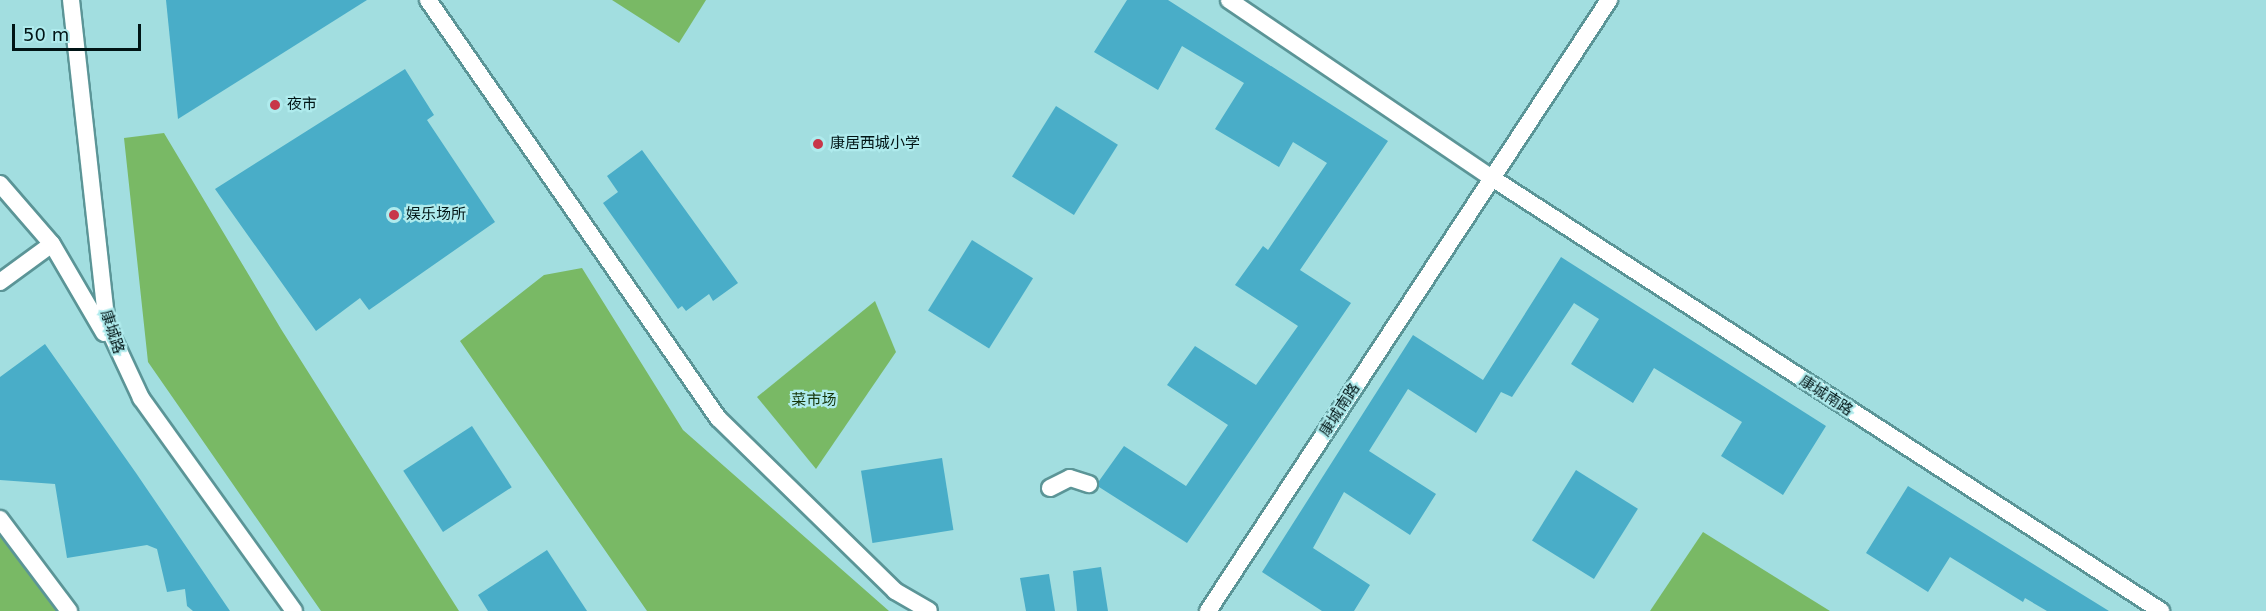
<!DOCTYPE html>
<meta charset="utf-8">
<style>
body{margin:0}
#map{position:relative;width:2266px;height:611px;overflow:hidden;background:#a2dee0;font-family:"DejaVu Sans","Noto Sans SC",sans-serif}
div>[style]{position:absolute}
.green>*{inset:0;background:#79b965}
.building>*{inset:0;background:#49adc8;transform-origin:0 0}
.roads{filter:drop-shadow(2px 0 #5b9597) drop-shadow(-2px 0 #5b9597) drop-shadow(0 2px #5b9597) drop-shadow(0 -2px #5b9597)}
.minor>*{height:16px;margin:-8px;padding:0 8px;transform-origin:8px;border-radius:8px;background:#fff}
.dots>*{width:16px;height:16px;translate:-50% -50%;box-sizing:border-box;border:3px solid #afebed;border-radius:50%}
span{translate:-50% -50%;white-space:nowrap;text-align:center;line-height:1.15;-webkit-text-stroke:4.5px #afebed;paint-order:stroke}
.poi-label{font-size:15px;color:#001415}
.left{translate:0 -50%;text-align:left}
.street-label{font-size:15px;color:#001415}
.park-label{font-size:15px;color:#143408}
.scale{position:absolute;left:12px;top:24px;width:129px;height:27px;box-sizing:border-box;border:3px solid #001415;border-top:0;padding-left:8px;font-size:18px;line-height:21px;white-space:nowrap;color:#001415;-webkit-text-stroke:4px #afebed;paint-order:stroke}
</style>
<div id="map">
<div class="green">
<div style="clip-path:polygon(612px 0,706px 0,679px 43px)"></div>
<div style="clip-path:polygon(164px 133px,281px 329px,459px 611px,321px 611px,148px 362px,124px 138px)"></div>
<div style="clip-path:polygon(582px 268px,683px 430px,889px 611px,647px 611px,460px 341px,544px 275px)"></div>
<div style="clip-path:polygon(875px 301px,896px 352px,816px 469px,757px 397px)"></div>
<div style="clip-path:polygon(0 519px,67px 611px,0 611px)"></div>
<div style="clip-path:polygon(1703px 532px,1830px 611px,1650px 611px)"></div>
</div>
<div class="building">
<div style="clip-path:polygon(166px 0,367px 0,178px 119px)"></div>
<div style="clip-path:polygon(1127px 0,1168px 0,1388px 141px,1300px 270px,1351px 303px,1187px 543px,1099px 487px,1099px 481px,1124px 446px,1186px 486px,1228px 425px,1167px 385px,1195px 346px,1256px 385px,1298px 326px,1235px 285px,1263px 246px,1268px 250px,1327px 163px,1293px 142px,1279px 167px,1215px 129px,1244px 83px,1182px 46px,1158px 90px,1094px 52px)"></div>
<div style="clip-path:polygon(405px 69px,434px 115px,427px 120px,495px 222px,369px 310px,360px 298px,316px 331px,215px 189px)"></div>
<div style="left:1056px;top:106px;width:73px;height:83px;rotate:32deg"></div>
<div style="clip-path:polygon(642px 150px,738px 283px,713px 301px,709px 294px,686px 311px,682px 306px,678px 309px,603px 203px,618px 192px,607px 176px)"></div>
<div style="left:972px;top:240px;width:72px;height:83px;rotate:32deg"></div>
<div style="clip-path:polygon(1561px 257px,1826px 426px,1783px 495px,1721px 456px,1742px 422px,1654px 368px,1633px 403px,1571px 364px,1599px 319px,1574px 303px,1512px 397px,1501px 392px,1476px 433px,1408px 389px,1369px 451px,1436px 494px,1410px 535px,1344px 492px,1313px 548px,1370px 585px,1354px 611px,1322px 611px,1262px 572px,1413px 335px,1483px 380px)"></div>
<div style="clip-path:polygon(45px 344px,136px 473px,230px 611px,193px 611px,187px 606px,185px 589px,167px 592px,157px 549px,147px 545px,67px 558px,55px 484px,0 480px,0 377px)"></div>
<div style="left:472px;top:426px;width:73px;height:82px;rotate:57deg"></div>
<div style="left:942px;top:458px;width:73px;height:82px;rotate:81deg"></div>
<div style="left:1576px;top:470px;width:73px;height:83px;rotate:32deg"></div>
<div style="clip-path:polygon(1908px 486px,2054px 577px,2109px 611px,2047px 611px,2025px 598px,2023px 602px,1950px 557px,1928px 592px,1866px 553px)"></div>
<div style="clip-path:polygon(547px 550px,587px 611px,488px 611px,478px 595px)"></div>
<div style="clip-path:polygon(1101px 567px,1108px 611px,1077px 611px,1073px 571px)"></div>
<div style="clip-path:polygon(1049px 574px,1055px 611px,1026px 611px,1020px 578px)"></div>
</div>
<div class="roads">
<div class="minor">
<div style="left:71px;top:0;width:327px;rotate:83.7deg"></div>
<div style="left:107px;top:325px;width:81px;rotate:65deg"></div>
<div style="left:141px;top:398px;width:262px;rotate:54.3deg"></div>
<div style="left:428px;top:0;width:509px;rotate:55.25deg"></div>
<div style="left:718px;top:418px;width:248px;rotate:44.3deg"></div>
<div style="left:895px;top:591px;width:39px;rotate:30deg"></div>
<div style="left:1229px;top:0;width:318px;rotate:34.1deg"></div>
<div style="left:1492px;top:178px;width:797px;rotate:32.91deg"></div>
<div style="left:0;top:184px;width:79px;rotate:49.1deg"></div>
<div style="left:52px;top:244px;width:103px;rotate:59.7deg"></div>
<div style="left:0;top:282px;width:64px;rotate:-36.2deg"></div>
<div style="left:1050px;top:488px;width:22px;rotate:-27deg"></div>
<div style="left:1070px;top:478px;width:20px;rotate:18deg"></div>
<div style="left:0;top:519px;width:115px;rotate:53.1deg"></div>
<div style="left:1208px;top:611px;width:731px;rotate:-56.72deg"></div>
</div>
</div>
<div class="dots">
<div style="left:275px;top:105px;background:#c83749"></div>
<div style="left:818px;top:144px;background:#c83749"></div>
<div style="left:394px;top:215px;background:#c83749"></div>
</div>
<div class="poi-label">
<span class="left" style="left:287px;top:105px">夜市</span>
<span class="left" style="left:830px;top:144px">康居西城小学</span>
<span class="left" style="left:406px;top:215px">娱乐场所</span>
</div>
<div class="street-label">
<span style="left:112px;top:332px;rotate:72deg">康城路</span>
<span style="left:1826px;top:396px;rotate:33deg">康城南路</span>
<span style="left:1340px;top:410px;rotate:-57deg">康城南路</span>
</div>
<div class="park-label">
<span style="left:814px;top:401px">菜市场</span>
</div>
<div class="scale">50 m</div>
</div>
